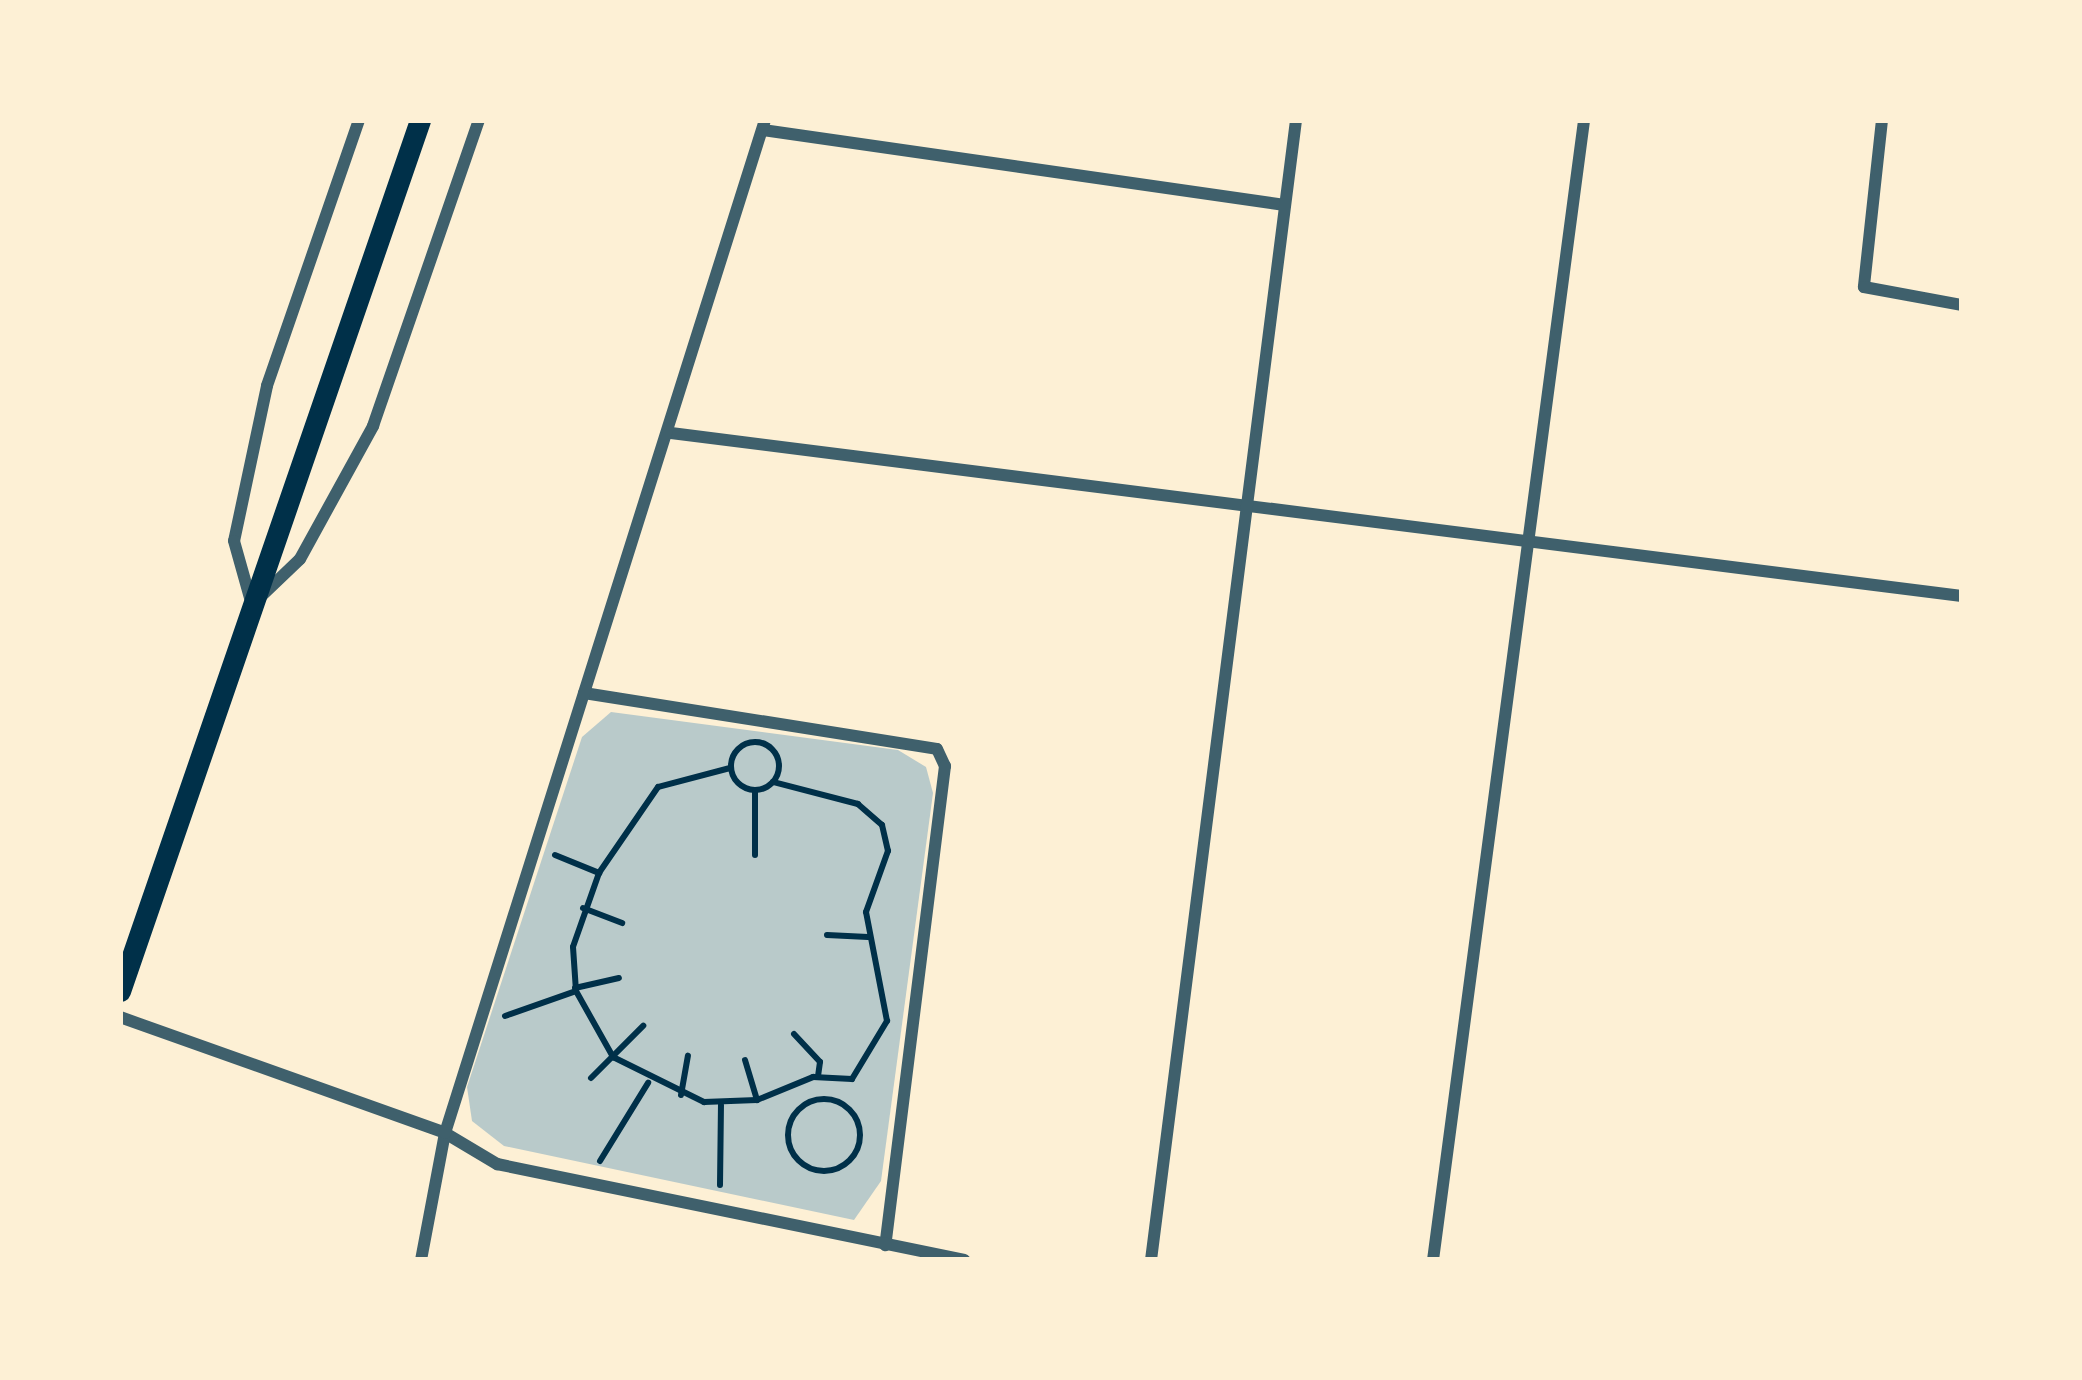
<!DOCTYPE html>
<style>
body{margin:0}
#map{position:relative;width:2082px;height:1380px;overflow:hidden;background:#fdf0d5;font-family:Bitter,serif}
div>[style]{position:absolute}
.green>*{inset:0;background:#b9caca}
.path>*{height:6px;margin:-3px;padding:0 3px;transform-origin:3px;border-radius:3px;background:#003049}
.path>.ring{margin:-3px;padding:0;box-sizing:content-box;background:none;border:6px solid #003049;border-radius:50%}
.minor>*{height:12px;margin:-6px;padding:0 6px;transform-origin:6px;border-radius:6px;background:#3f606c}
.secondary>*{height:21px;margin:-10.5px;padding:0 10.5px;transform-origin:10.5px;border-radius:10.5px;background:#003049}
span{translate:-50% -50%;white-space:nowrap;text-align:center;line-height:1.15;-webkit-text-stroke:12px #fdf0d5;paint-order:stroke}
.frame{position:absolute;inset:0;border:123px solid #fdf0d5;pointer-events:none}
</style>
<div id="map">
<div class="green">
<div style="clip-path:polygon(611px 712px,898px 750px,926px 767px,933px 793px,881px 1181px,854px 1220px,504px 1146px,472px 1121px,467px 1087px,582px 737px)"></div>
</div>
<div class="path">
<div class="ring" style="left:731px;top:742px;width:42px;height:42px"></div>
<div style="left:730px;top:768px;width:74px;rotate:165.2deg"></div>
<div style="left:658px;top:787px;width:104px;rotate:124.5deg"></div>
<div style="left:599px;top:873px;width:78px;rotate:109.4deg"></div>
<div style="left:573px;top:947px;width:44px;rotate:86.1deg"></div>
<div style="left:576px;top:991px;width:76px;rotate:60.7deg"></div>
<div style="left:613px;top:1057px;width:102px;rotate:26.3deg"></div>
<div style="left:704px;top:1102px;width:53px;rotate:-2.2deg"></div>
<div style="left:757px;top:1100px;width:61px;rotate:-22.3deg"></div>
<div style="left:813px;top:1077px;width:39px;rotate:3deg"></div>
<div style="left:852px;top:1079px;width:68px;rotate:-58.9deg"></div>
<div style="left:887px;top:1021px;width:111px;rotate:-100.9deg"></div>
<div style="left:866px;top:912px;width:65px;rotate:-70.2deg"></div>
<div style="left:888px;top:851px;width:27px;rotate:-103deg"></div>
<div style="left:882px;top:825px;width:32px;rotate:-139deg"></div>
<div style="left:858px;top:804px;width:88px;rotate:-165.5deg"></div>
<div style="left:755px;top:791px;width:64px;rotate:90deg"></div>
<div style="left:555px;top:855px;width:48px;rotate:22.2deg"></div>
<div style="left:583px;top:908px;width:42px;rotate:21deg"></div>
<div style="left:827px;top:935px;width:41px;rotate:2.8deg"></div>
<div style="left:575px;top:988px;width:45px;rotate:-12.8deg"></div>
<div style="left:505px;top:1016px;width:75px;rotate:-19.4deg"></div>
<div style="left:794px;top:1034px;width:38px;rotate:47deg"></div>
<div style="left:820px;top:1062px;width:15px;rotate:98deg"></div>
<div style="left:745px;top:1060px;width:42px;rotate:73.3deg"></div>
<div style="left:591px;top:1078px;width:74px;rotate:-45deg"></div>
<div style="left:681px;top:1095px;width:40px;rotate:-80deg"></div>
<div class="ring" style="left:788px;top:1099px;width:66px;height:66px"></div>
<div style="left:600px;top:1161px;width:92px;rotate:-58.4deg"></div>
<div style="left:720px;top:1185px;width:80px;rotate:-89.3deg"></div>
</div>
<div class="minor">
<div style="left:359px;top:120px;width:281px;rotate:109.1deg"></div>
<div style="left:267px;top:386px;width:158px;rotate:102deg"></div>
<div style="left:234px;top:541px;width:66px;rotate:74.3deg"></div>
<div style="left:252px;top:605px;width:66px;rotate:-43.8deg"></div>
<div style="left:300px;top:559px;width:152px;rotate:-61.2deg"></div>
<div style="left:373px;top:426px;width:324px;rotate:-70.9deg"></div>
<div style="left:1882px;top:120px;width:168px;rotate:96.2deg"></div>
<div style="left:1864px;top:287px;width:100px;rotate:10.4deg"></div>
<div style="left:763px;top:130px;width:527px;rotate:8.18deg"></div>
<div style="left:671px;top:433px;width:1301px;rotate:7.2deg"></div>
<div style="left:584px;top:693px;width:357px;rotate:9deg"></div>
<div style="left:937px;top:749px;width:19px;rotate:65deg"></div>
<div style="left:945px;top:766px;width:483px;rotate:97.1deg"></div>
<div style="left:120px;top:1017px;width:345px;rotate:19.6deg"></div>
<div style="left:445px;top:1133px;width:61px;rotate:30.8deg"></div>
<div style="left:497px;top:1164px;width:477px;rotate:11.6deg"></div>
<div style="left:421px;top:1260px;width:129px;rotate:-79.3deg"></div>
<div style="left:445px;top:1133px;width:1062px;rotate:-72.47deg"></div>
<div style="left:1151px;top:1260px;width:1149px;rotate:-82.75deg"></div>
<div style="left:1433px;top:1260px;width:1150px;rotate:-82.45deg"></div>
</div>
<div class="secondary">
<div style="left:120px;top:991px;width:921px;rotate:-70.99deg"></div>
</div>
<div class="frame"></div>
</div>
